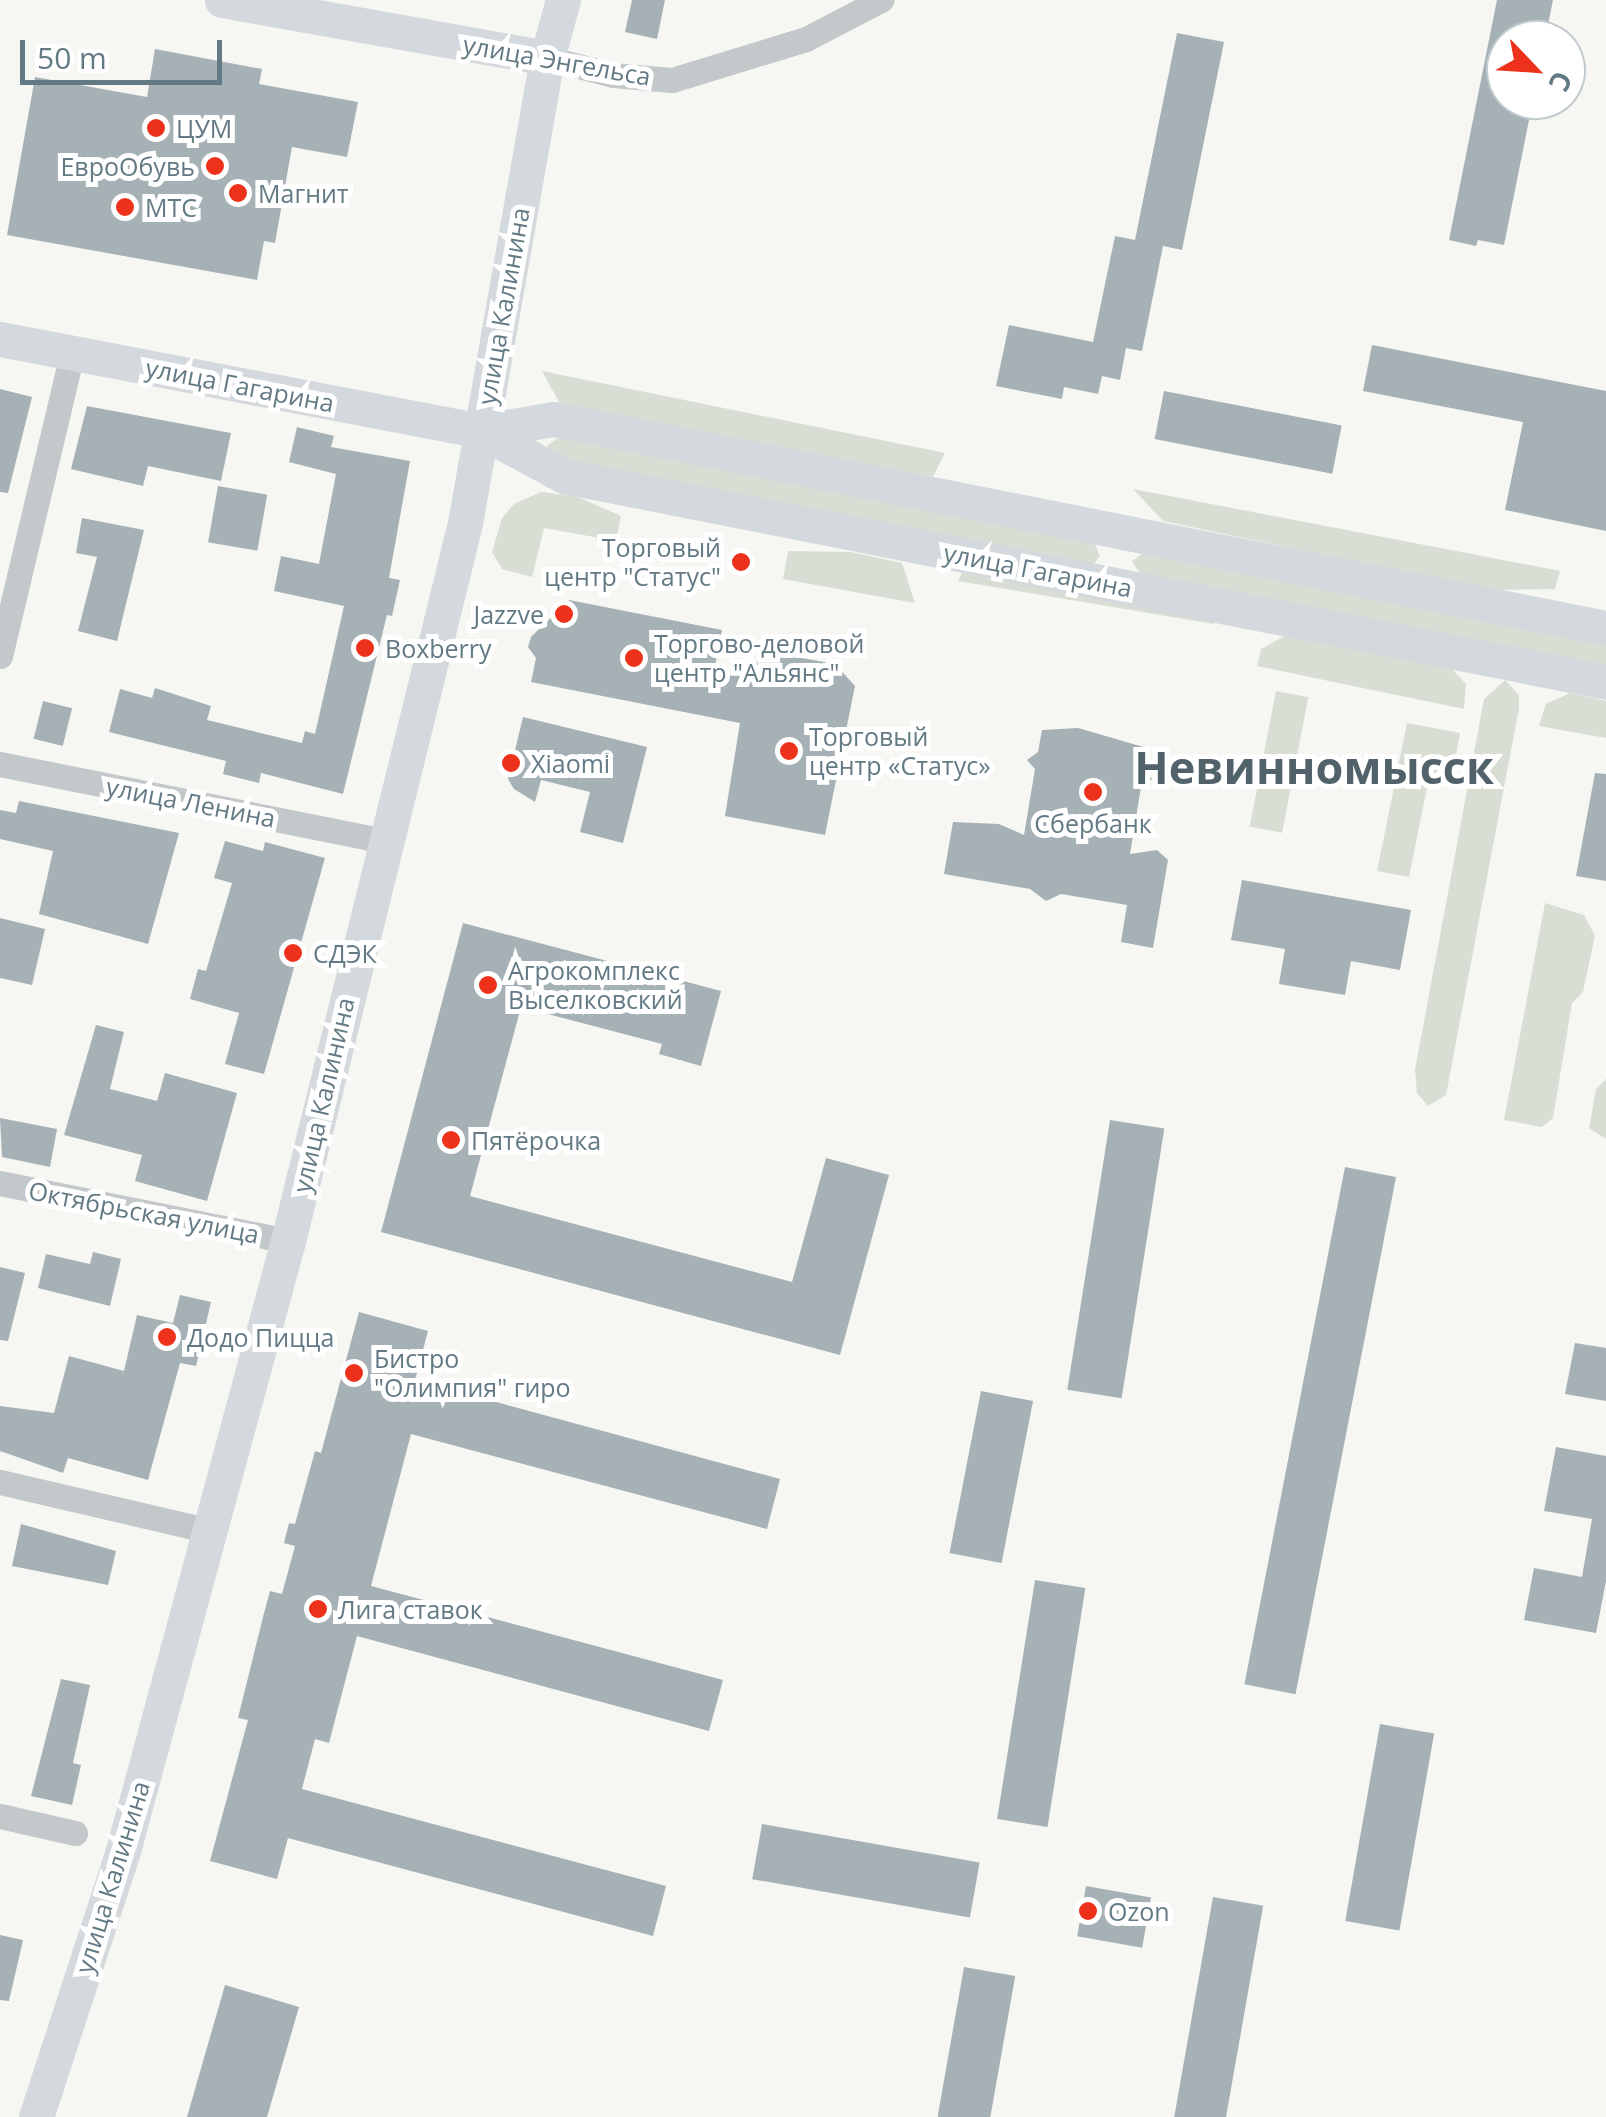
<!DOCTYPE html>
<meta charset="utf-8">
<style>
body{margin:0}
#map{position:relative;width:1606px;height:2117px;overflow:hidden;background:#f6f6f2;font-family:"Open Sans",sans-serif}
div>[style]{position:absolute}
.green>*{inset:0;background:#d8ded3;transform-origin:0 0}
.building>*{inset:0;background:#a6b1b6;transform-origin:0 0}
.street>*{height:25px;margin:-12.5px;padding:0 12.5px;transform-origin:12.5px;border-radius:12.5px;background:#c3c8ca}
.secondary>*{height:35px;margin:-17.5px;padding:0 17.5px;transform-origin:17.5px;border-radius:17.5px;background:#d4d9dd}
.dots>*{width:28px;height:28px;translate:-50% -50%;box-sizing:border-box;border:5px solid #fff;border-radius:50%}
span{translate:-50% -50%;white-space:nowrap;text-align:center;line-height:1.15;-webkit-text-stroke:10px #fff;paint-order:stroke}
.street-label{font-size:25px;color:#637a85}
.poi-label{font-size:25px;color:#637a85}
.left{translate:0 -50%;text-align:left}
.right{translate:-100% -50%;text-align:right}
.town-label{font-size:45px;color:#51626a;font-weight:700}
.north{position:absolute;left:1486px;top:20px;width:100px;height:100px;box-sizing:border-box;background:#fff;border:2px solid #c1cace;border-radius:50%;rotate:115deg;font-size:28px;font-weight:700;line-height:40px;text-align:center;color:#637a85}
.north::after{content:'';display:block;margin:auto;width:35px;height:45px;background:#ed311a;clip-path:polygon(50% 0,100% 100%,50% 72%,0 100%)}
.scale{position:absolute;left:20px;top:40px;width:202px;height:45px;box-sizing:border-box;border:5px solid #637a85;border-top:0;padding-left:12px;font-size:30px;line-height:35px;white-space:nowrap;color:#637a85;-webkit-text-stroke:8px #fff;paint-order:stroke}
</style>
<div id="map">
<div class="green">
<div style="clip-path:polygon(542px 371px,945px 453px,933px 477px,560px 404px)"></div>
<div style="clip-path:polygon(559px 437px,1094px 543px,1100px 556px,1094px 564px,556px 459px,547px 446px)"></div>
<div style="clip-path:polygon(1133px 489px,1560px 571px,1555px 589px,1490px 590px,1163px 521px)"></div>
<div style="clip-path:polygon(541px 492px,576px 496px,621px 516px,616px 541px,544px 528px,532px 577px,502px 569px,492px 552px,502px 518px,514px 504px)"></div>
<div style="clip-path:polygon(788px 551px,851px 552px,902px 563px,915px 603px,783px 579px)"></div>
<div style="clip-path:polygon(1145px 552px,1606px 643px,1606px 667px,1141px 575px,1132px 561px)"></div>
<div style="clip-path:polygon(962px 573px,1212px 619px,1214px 624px,958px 581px)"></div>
<div style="clip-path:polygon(1288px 634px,1448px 665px,1466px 684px,1464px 709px,1257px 666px,1261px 649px)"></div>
<div style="clip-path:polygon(1505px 680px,1519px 695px,1519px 708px,1446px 1095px,1428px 1106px,1417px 1093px,1415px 1070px,1484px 699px)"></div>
<div style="left:1276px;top:691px;width:33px;height:138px;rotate:11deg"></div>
<div style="clip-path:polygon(1570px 693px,1606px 701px,1606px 738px,1539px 726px,1546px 704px)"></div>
<div style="clip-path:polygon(1407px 723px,1460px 733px,1456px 756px,1429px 778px,1409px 877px,1377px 871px)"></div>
<div style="clip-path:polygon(1545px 903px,1584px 915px,1595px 936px,1583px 992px,1572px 1003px,1553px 1118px,1542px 1127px,1504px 1120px)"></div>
<div style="clip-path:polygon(1606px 1079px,1606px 1139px,1589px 1128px,1596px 1089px)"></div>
</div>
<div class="building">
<div style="clip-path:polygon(632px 0,665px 0,657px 39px,625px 32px)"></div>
<div style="clip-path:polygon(1497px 0,1553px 0,1545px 40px,1506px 40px,1506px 100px,1533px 100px,1504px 245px,1478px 240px,1476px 246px,1449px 240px)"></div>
<div style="clip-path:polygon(1177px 33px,1224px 42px,1182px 250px,1163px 246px,1142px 351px,1126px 348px,1120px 380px,1102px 376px,1098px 394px,1064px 387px,1062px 399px,996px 386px,1009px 325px,1093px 342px,1115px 236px,1135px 240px)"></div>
<div style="clip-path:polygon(155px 49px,262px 69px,259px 84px,358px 102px,347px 157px,292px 147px,275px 243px,264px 241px,257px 280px,7px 235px,35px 77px,147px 97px)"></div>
<div style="clip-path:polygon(1372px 345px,1606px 391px,1606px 531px,1505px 510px,1523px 422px,1363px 391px)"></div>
<div style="clip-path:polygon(0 389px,32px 397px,8px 493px,0 492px)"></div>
<div style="left:1164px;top:391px;width:181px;height:49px;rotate:11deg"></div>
<div style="clip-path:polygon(87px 406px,231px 433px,221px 481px,148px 466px,143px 486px,71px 469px)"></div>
<div style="clip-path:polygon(297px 427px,334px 436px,331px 447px,410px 461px,389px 578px,400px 580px,392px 616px,387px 615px,343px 794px,261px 773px,259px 783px,223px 774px,226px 761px,109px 732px,120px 689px,152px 698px,155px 688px,211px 706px,207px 720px,302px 743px,305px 731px,315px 734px,344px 606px,274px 591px,281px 556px,319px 564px,336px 474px,289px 462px)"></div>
<div style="left:218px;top:486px;width:50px;height:57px;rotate:10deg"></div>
<div style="clip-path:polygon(82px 518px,144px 530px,117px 641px,78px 631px,97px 557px,76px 553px)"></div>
<div style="clip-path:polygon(569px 600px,722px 630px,712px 681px,774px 653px,835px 664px,855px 686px,825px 835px,725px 816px,740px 723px,531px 682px,536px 658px,528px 647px,531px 637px)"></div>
<div style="left:43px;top:701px;width:30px;height:39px;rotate:14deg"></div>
<div style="clip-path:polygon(523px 717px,647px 747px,623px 843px,580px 832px,590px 792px,541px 780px,535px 802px,514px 789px,508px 779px)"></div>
<div style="clip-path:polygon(1078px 728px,1147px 748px,1144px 769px,1152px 779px,1141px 787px,1130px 854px,1157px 850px,1168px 860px,1153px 948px,1121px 942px,1127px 905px,1061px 894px,1046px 901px,1030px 889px,944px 874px,953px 822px,999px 824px,1024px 835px,1035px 769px,1027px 760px,1038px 752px,1042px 730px)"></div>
<div style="clip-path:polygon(1595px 773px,1606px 774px,1606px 881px,1576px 876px)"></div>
<div style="clip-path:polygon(19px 801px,179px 833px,148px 944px,39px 914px,53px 851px,0 839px,0 810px,16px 813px)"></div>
<div style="clip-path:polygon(225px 841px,263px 851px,265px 842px,325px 858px,264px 1074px,225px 1064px,239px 1013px,190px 999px,198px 969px,206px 971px,232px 883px,214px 878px)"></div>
<div style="clip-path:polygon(1242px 880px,1411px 910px,1400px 970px,1351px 961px,1345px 995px,1279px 984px,1285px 949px,1231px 940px)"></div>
<div style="clip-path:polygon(0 918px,45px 929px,32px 985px,0 978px)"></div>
<div style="clip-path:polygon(463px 923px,721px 991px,701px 1066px,659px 1054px,662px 1044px,521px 1007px,470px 1196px,792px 1282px,826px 1158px,889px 1175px,840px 1355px,381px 1232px)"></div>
<div style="clip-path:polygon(96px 1025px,124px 1032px,110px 1089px,157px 1101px,165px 1073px,237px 1093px,207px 1201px,135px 1181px,142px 1155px,64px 1135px)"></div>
<div style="clip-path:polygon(0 1118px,57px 1129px,50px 1167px,2px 1157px)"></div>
<div style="left:1110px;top:1120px;width:55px;height:273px;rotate:9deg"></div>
<div style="left:1345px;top:1167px;width:52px;height:527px;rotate:11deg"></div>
<div style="clip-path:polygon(93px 1252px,121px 1259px,110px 1306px,38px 1288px,46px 1254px,90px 1264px)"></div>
<div style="clip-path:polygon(0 1267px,25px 1273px,8px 1341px,0 1340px)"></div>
<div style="clip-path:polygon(180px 1295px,211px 1302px,196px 1366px,180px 1363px,148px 1480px,68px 1458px,63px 1473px,0 1451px,0 1406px,54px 1413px,69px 1356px,124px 1371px,137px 1315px,173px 1323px)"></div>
<div style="clip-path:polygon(359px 1312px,428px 1331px,415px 1380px,780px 1479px,767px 1529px,411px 1434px,371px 1586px,723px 1680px,709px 1731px,357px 1636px,329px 1743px,315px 1739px,302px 1789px,666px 1886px,653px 1936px,288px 1838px,277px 1879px,210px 1861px,248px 1720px,238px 1718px,263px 1617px,270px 1591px,282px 1594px,295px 1546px,284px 1543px,289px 1523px,295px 1524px,315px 1451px,321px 1453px)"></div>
<div style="clip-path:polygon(1575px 1343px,1606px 1348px,1606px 1401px,1565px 1394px)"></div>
<div style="left:981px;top:1391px;width:53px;height:165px;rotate:11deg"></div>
<div style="clip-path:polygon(1556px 1447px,1606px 1456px,1606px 1581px,1596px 1633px,1524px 1620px,1534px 1568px,1582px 1577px,1592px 1519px,1544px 1511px)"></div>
<div style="clip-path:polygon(21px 1524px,116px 1551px,108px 1585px,12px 1566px)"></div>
<div style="left:1035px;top:1580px;width:51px;height:242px;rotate:9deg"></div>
<div style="clip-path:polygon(61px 1679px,90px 1685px,73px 1763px,81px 1765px,72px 1805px,31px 1796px)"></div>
<div style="left:1380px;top:1724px;width:55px;height:200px;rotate:10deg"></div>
<div style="left:762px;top:1824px;width:221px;height:56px;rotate:10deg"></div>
<div style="left:1086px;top:1886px;width:66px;height:51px;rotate:10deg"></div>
<div style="left:1213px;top:1897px;width:51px;height:224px;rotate:10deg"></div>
<div style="clip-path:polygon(0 1935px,23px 1940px,9px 2001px,0 2000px)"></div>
<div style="left:964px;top:1967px;width:52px;height:152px;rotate:10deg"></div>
<div style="clip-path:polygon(225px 1985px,299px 2007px,267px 2117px,187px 2117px)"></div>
</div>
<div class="street">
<div style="left:547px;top:58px;width:68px;rotate:14.4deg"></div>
<div style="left:613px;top:75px;width:59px;rotate:4.8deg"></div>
<div style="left:672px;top:80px;width:140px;rotate:-17deg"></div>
<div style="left:806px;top:39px;width:85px;rotate:-27.5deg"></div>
<div style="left:0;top:656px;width:311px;rotate:-76.6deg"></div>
<div style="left:0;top:764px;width:389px;rotate:11.3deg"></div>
<div style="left:0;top:1183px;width:294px;rotate:11.4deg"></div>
<div style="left:0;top:1482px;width:216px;rotate:13.1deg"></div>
<div style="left:0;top:1816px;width:77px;rotate:12.8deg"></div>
</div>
<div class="secondary">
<div style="left:222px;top:0;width:330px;rotate:10.1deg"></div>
<div style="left:0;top:339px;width:490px;rotate:10.8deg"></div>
<div style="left:481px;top:431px;width:74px;rotate:-9.3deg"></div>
<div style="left:554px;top:419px;width:21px;rotate:11deg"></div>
<div style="left:575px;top:423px;width:1051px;rotate:11.25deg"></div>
<div style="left:481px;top:431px;width:94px;rotate:28.5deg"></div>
<div style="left:564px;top:476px;width:1062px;rotate:11.18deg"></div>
<div style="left:36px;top:2117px;width:284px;rotate:-71.9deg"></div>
<div style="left:124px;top:1847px;width:628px;rotate:-74.86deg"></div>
<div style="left:288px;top:1241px;width:739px;rotate:-76.15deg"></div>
<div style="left:465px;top:523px;width:472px;rotate:-80deg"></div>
<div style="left:547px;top:58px;width:60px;rotate:-74.6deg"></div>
</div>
<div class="dots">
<div style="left:156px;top:128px;background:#ed311a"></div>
<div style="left:215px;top:166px;background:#ed311a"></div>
<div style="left:238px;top:193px;background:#ed311a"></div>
<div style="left:125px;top:207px;background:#ed311a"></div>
<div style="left:741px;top:562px;background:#ed311a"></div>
<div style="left:564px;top:614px;background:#ed311a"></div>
<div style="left:365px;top:648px;background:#ed311a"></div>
<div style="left:634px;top:658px;background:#ed311a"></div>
<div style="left:789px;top:751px;background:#ed311a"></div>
<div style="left:511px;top:763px;background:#ed311a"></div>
<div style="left:1093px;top:792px;background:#ed311a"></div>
<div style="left:293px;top:953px;background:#ed311a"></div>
<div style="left:488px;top:985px;background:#ed311a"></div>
<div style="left:451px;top:1140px;background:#ed311a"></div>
<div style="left:167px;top:1337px;background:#ed311a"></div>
<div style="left:354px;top:1373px;background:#ed311a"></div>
<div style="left:318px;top:1609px;background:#ed311a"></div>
<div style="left:1088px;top:1911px;background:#ed311a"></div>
</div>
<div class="street-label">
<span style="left:557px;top:60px;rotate:10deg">улица Энгельса</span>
<span style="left:503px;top:306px;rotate:-80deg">улица Калинина</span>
<span style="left:240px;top:385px;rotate:11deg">улица Гагарина</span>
<span style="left:1038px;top:570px;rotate:11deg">улица Гагарина</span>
<span style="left:191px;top:802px;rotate:11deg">улица Ленина</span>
<span style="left:323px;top:1095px;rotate:-77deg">улица Калинина</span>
<span style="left:144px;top:1212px;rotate:11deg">Октябрьская улица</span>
<span style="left:112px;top:1877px;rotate:-73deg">улица Калинина</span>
</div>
<div class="poi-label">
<span class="left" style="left:176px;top:128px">ЦУМ</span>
<span class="right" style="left:195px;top:166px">ЕвроОбувь</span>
<span class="left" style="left:258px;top:193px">Магнит</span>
<span class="left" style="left:145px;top:207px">МТС</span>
<span class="right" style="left:721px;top:562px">Торговый<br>центр "Статус"</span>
<span class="right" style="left:544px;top:614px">Jazzve</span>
<span class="left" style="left:654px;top:658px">Торгово-деловой<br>центр "Альянс"</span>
<span class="left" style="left:385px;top:648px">Boxberry</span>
<span class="left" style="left:809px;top:751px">Торговый<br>центр «Статус»</span>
<span class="left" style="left:531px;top:763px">Xiaomi</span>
<span style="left:1093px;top:823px">Сбербанк</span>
<span class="left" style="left:313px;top:953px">СДЭК</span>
<span class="left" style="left:508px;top:985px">Агрокомплекс<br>Выселковский</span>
<span class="left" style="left:471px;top:1140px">Пятёрочка</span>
<span class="left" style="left:187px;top:1337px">Додо Пицца</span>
<span class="left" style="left:374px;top:1373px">Бистро<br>"Олимпия" гиро</span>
<span class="left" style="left:338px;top:1609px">Лига ставок</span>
<span class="left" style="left:1108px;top:1911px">Ozon</span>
</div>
<div class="town-label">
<span style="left:1314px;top:767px">Невинномысск</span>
</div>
<div class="north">С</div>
<div class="scale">50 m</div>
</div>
